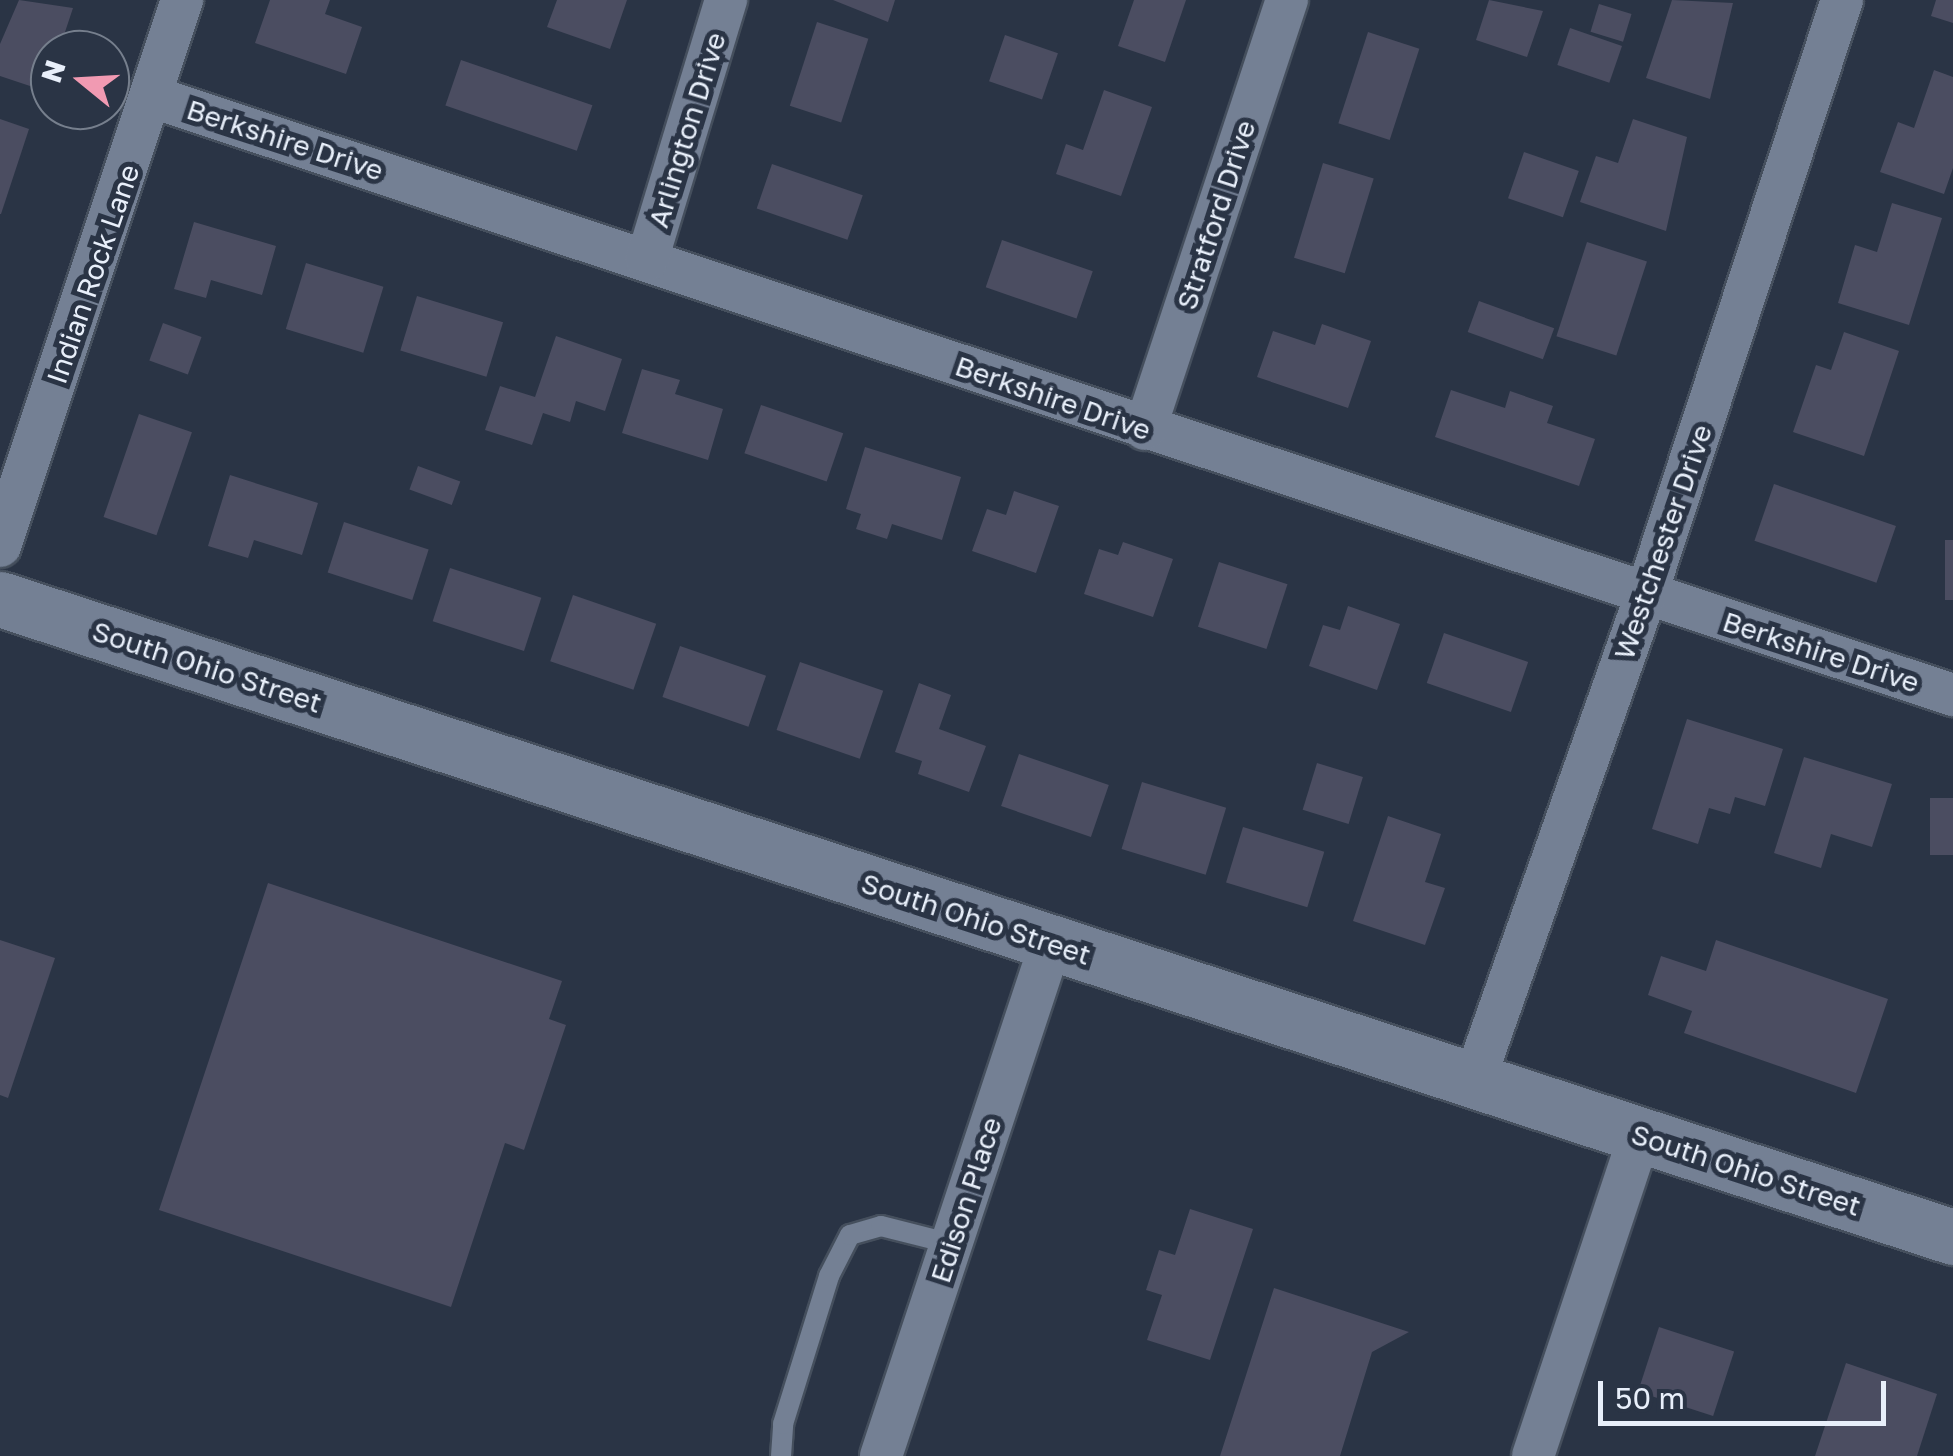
<!DOCTYPE html>
<style>
body{margin:0}
#map{position:relative;width:1953px;height:1456px;overflow:hidden;background:#2a3445;font-family:"Golos Text",sans-serif}
div>[style]{position:absolute}
.building>*{inset:0;background:#4b4d61;transform-origin:0 0}
.roads{filter:drop-shadow(2px 0 #454f5d) drop-shadow(-2px 0 #454f5d) drop-shadow(0 2px #454f5d) drop-shadow(0 -2px #454f5d)}
.service>*{height:20px;margin:-10px;padding:0 10px;transform-origin:10px;border-radius:10px;background:#748094}
.minor>*{height:42px;margin:-21px;padding:0 21px;transform-origin:21px;border-radius:21px;background:#748094}
.secondary>*{height:55px;margin:-27.5px;padding:0 27.5px;transform-origin:27.5px;border-radius:27.5px;background:#748094}
span{translate:-50% -50%;white-space:nowrap;text-align:center;line-height:1.15;-webkit-text-stroke:10px #2a3445;paint-order:stroke}
.street-label{font-size:28px;color:#e8effa}
.north{position:absolute;left:30px;top:30px;width:100px;height:100px;box-sizing:border-box;background:#2a3445;border:2px solid #767f8d;border-radius:50%;rotate:288deg;font-size:28px;font-weight:700;line-height:40px;text-align:center;color:#e8effa}
.north::after{content:'';display:block;margin:auto;width:35px;height:45px;background:#f19ab2;clip-path:polygon(50% 0,100% 100%,50% 72%,0 100%)}
.scale{position:absolute;left:1598px;top:1381px;width:288px;height:45px;box-sizing:border-box;border:5px solid #e8effa;border-top:0;padding-left:12px;font-size:30px;line-height:35px;white-space:nowrap;color:#e8effa;-webkit-text-stroke:8px #2a3445;paint-order:stroke}
</style>
<div id="map">
<div class="building">
<div style="clip-path:polygon(19px 0,73px 8px,59px 50px,50px 50px,45px 91px,0 76px,0 44px)"></div>
<div style="clip-path:polygon(270px 0,330px 0,325px 14px,362px 27px,346px 74px,255px 43px)"></div>
<div style="clip-path:polygon(557px 0,627px 0,610px 49px,547px 27px)"></div>
<div style="clip-path:polygon(833px 0,895px 0,888px 22px)"></div>
<div style="clip-path:polygon(1134px 0,1186px 0,1165px 62px,1118px 46px)"></div>
<div style="clip-path:polygon(1489px 0,1543px 11px,1527px 57px,1476px 40px)"></div>
<div style="clip-path:polygon(1672px 0,1733px 3px,1710px 99px,1646px 78px)"></div>
<div style="clip-path:polygon(1936px 0,1953px 0,1953px 23px,1931px 16px)"></div>
<div style="left:1599px;top:4px;width:34px;height:29px;rotate:17deg"></div>
<div style="left:817px;top:22px;width:54px;height:88px;rotate:18deg"></div>
<div style="left:1570px;top:28px;width:55px;height:39px;rotate:19deg"></div>
<div style="left:1368px;top:32px;width:54px;height:96px;rotate:18deg"></div>
<div style="left:1005px;top:35px;width:56px;height:49px;rotate:19deg"></div>
<div style="left:461px;top:60px;width:139px;height:48px;rotate:19deg"></div>
<div style="clip-path:polygon(1934px 70px,1953px 77px,1953px 168px,1944px 194px,1880px 172px,1898px 122px,1914px 128px)"></div>
<div style="clip-path:polygon(1104px 90px,1152px 107px,1121px 196px,1056px 174px,1066px 144px,1083px 150px)"></div>
<div style="clip-path:polygon(0 119px,29px 129px,1px 214px,0 214px)"></div>
<div style="clip-path:polygon(1633px 119px,1687px 137px,1666px 231px,1580px 202px,1596px 156px,1618px 163px)"></div>
<div style="left:1524px;top:152px;width:58px;height:49px;rotate:19deg"></div>
<div style="left:1323px;top:163px;width:53px;height:99px;rotate:17deg"></div>
<div style="left:772px;top:164px;width:96px;height:47px;rotate:19deg"></div>
<div style="clip-path:polygon(1892px 203px,1942px 218px,1909px 325px,1838px 303px,1855px 245px,1877px 252px)"></div>
<div style="clip-path:polygon(194px 222px,276px 246px,262px 295px,211px 280px,206px 298px,174px 289px)"></div>
<div style="left:1002px;top:240px;width:96px;height:50px;rotate:19deg"></div>
<div style="left:1587px;top:242px;width:63px;height:99px;rotate:18deg"></div>
<div style="left:306px;top:263px;width:81px;height:69px;rotate:17deg"></div>
<div style="left:417px;top:296px;width:90px;height:57px;rotate:17deg"></div>
<div style="left:1479px;top:301px;width:80px;height:33px;rotate:20deg"></div>
<div style="left:163px;top:323px;width:41px;height:40px;rotate:20deg"></div>
<div style="clip-path:polygon(1322px 324px,1371px 341px,1348px 408px,1257px 377px,1273px 331px,1315px 345px)"></div>
<div style="clip-path:polygon(1844px 332px,1899px 351px,1864px 456px,1793px 432px,1816px 365px,1831px 370px)"></div>
<div style="clip-path:polygon(556px 336px,622px 359px,605px 411px,576px 401px,570px 422px,543px 413px,532px 445px,485px 430px,500px 386px,535px 397px)"></div>
<div style="clip-path:polygon(642px 369px,680px 380px,675px 394px,723px 409px,708px 460px,622px 433px)"></div>
<div style="clip-path:polygon(1451px 390px,1505px 408px,1510px 391px,1553px 406px,1547px 423px,1595px 439px,1579px 486px,1435px 437px)"></div>
<div style="left:761px;top:405px;width:87px;height:51px;rotate:19deg"></div>
<div style="left:139px;top:414px;width:56px;height:109px;rotate:19deg"></div>
<div style="clip-path:polygon(865px 447px,961px 477px,942px 540px,892px 524px,887px 539px,856px 529px,861px 514px,846px 509px)"></div>
<div style="left:418px;top:466px;width:45px;height:25px;rotate:20deg"></div>
<div style="clip-path:polygon(230px 475px,318px 503px,302px 555px,254px 540px,248px 558px,208px 546px)"></div>
<div style="left:1774px;top:484px;width:129px;height:60px;rotate:19deg"></div>
<div style="clip-path:polygon(1014px 491px,1059px 506px,1036px 573px,972px 551px,987px 509px,1006px 515px)"></div>
<div style="left:344px;top:522px;width:89px;height:53px;rotate:18deg"></div>
<div style="left:1945px;top:540px;width:8px;height:60px"></div>
<div style="clip-path:polygon(1123px 542px,1173px 559px,1153px 617px,1084px 594px,1099px 549px,1118px 555px)"></div>
<div style="left:1219px;top:562px;width:72px;height:68px;rotate:18deg"></div>
<div style="left:450px;top:568px;width:96px;height:56px;rotate:18deg"></div>
<div style="left:573px;top:595px;width:88px;height:70px;rotate:19deg"></div>
<div style="clip-path:polygon(1348px 606px,1400px 624px,1377px 690px,1309px 666px,1323px 625px,1340px 630px)"></div>
<div style="left:1444px;top:633px;width:89px;height:53px;rotate:19deg"></div>
<div style="left:680px;top:646px;width:91px;height:54px;rotate:19deg"></div>
<div style="left:800px;top:662px;width:88px;height:72px;rotate:19deg"></div>
<div style="clip-path:polygon(919px 683px,951px 695px,939px 729px,986px 746px,969px 792px,918px 774px,922px 761px,895px 752px)"></div>
<div style="clip-path:polygon(1687px 719px,1783px 749px,1765px 806px,1735px 797px,1730px 814px,1709px 808px,1698px 844px,1652px 829px)"></div>
<div style="left:1019px;top:754px;width:95px;height:55px;rotate:19deg"></div>
<div style="clip-path:polygon(1804px 757px,1892px 784px,1872px 847px,1831px 834px,1821px 868px,1774px 853px)"></div>
<div style="left:1317px;top:763px;width:48px;height:49px;rotate:17deg"></div>
<div style="left:1142px;top:782px;width:88px;height:70px;rotate:17deg"></div>
<div style="left:1930px;top:798px;width:23px;height:57px"></div>
<div style="clip-path:polygon(1388px 816px,1441px 834px,1425px 882px,1445px 888px,1425px 945px,1353px 921px)"></div>
<div style="left:1243px;top:827px;width:85px;height:58px;rotate:17deg"></div>
<div style="clip-path:polygon(268px 883px,562px 981px,549px 1019px,566px 1025px,524px 1150px,505px 1143px,451px 1307px,159px 1210px)"></div>
<div style="clip-path:polygon(0 940px,55px 958px,8px 1098px,0 1095px)"></div>
<div style="clip-path:polygon(1716px 940px,1888px 999px,1856px 1093px,1684px 1033px,1692px 1011px,1648px 995px,1661px 956px,1706px 971px)"></div>
<div style="clip-path:polygon(1190px 1209px,1253px 1229px,1210px 1360px,1147px 1340px,1162px 1295px,1146px 1290px,1159px 1250px,1175px 1255px)"></div>
<div style="clip-path:polygon(1274px 1288px,1409px 1332px,1372px 1352px,1340px 1456px,1220px 1456px)"></div>
<div style="left:1659px;top:1327px;width:79px;height:68px;rotate:18deg"></div>
<div style="clip-path:polygon(1846px 1363px,1937px 1394px,1917px 1456px,1815px 1456px)"></div>
</div>
<div class="roads">
<div class="service">
<div style="left:781px;top:1456px;width:32px;rotate:-86deg"></div>
<div style="left:783px;top:1424px;width:155px;rotate:-72.7deg"></div>
<div style="left:829px;top:1276px;width:46px;rotate:-62.9deg"></div>
<div style="left:850px;top:1235px;width:32px;rotate:-16deg"></div>
<div style="left:881px;top:1226px;width:73px;rotate:14.2deg"></div>
</div>
<div class="minor">
<div style="left:153px;top:97px;width:1897px;rotate:18.38deg"></div>
<div style="left:647px;top:260px;width:272px;rotate:-73.1deg"></div>
<div style="left:1145px;top:429px;width:452px;rotate:-71.7deg"></div>
<div style="left:0;top:546px;width:576px;rotate:-71.57deg"></div>
<div style="left:1474px;top:1081px;width:516px;rotate:-70.51deg"></div>
<div style="left:1646px;top:595px;width:626px;rotate:-71.77deg"></div>
<div style="left:881px;top:1456px;width:540px;rotate:-71.67deg"></div>
<div style="left:1533px;top:1456px;width:338px;rotate:-71.6deg"></div>
</div>
<div class="secondary">
<div style="left:0;top:599px;width:2055px;rotate:18.09deg"></div>
</div>
</div>
<div class="street-label">
<span style="left:687px;top:130px;rotate:-73deg">Arlington Drive</span>
<span style="left:285px;top:140px;rotate:18deg">Berkshire Drive</span>
<span style="left:1216px;top:215px;rotate:-72deg">Stratford Drive</span>
<span style="left:93px;top:274px;rotate:-71deg">Indian Rock Lane</span>
<span style="left:1053px;top:398px;rotate:19deg">Berkshire Drive</span>
<span style="left:1663px;top:542px;rotate:-71deg">Westchester Drive</span>
<span style="left:1821px;top:652px;rotate:18deg">Berkshire Drive</span>
<span style="left:207px;top:667px;rotate:18deg">South Ohio Street</span>
<span style="left:976px;top:919px;rotate:18deg">South Ohio Street</span>
<span style="left:1746px;top:1170px;rotate:18deg">South Ohio Street</span>
<span style="left:966px;top:1200px;rotate:-72deg">Edison Place</span>
</div>
<div class="north">N</div>
<div class="scale">50 m</div>
</div>
